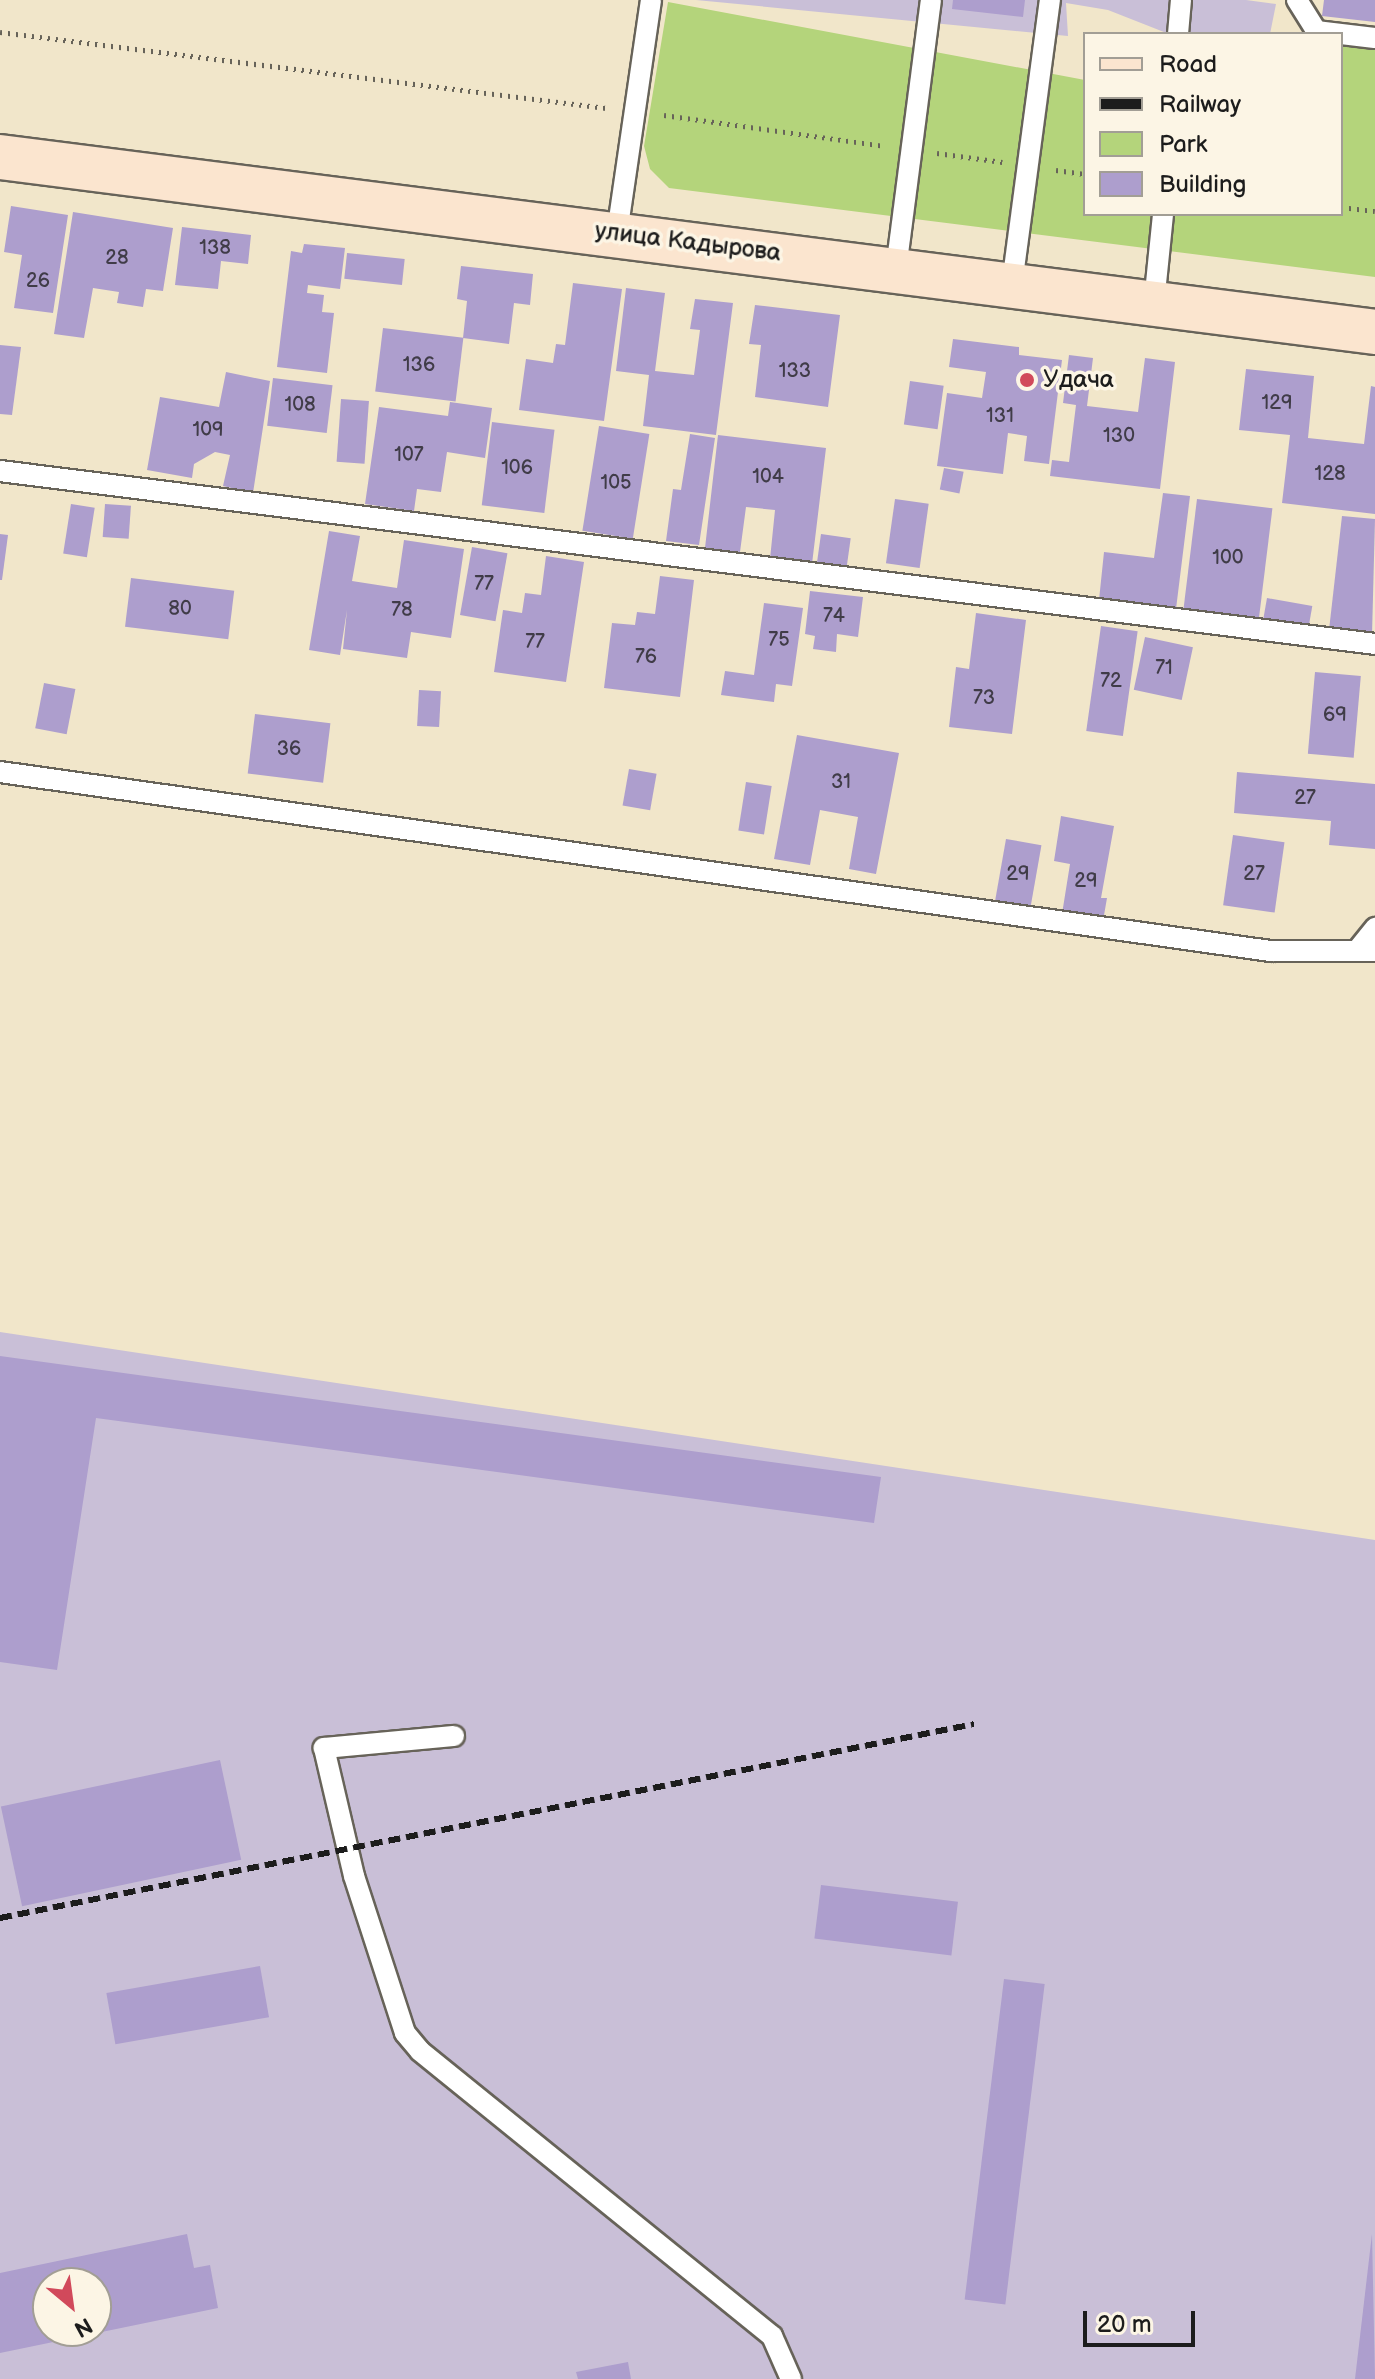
<!DOCTYPE html>
<meta charset="utf-8">
<style>
body{margin:0}
#map{position:relative;width:1375px;height:2379px;overflow:hidden;background:#f1e6ca;font-family:"Balsamiq Sans",sans-serif}
div>[style]{position:absolute}
.industrial>*{inset:0;background:#c9bfd7}
.green>*{inset:0;background:#b4d47b}
.building>*{inset:0;background:#ad9ecd;transform-origin:0 0}
.path>*{height:5px;margin-top:-2.5px;transform-origin:0;background:repeating-linear-gradient(90deg,#676359 0 2px,transparent 0 8px)}
.roads{filter:drop-shadow(2px 0 #676359) drop-shadow(-2px 0 #676359) drop-shadow(0 2px #676359) drop-shadow(0 -2px #676359)}
.lane>*{height:20px;margin:-10px;padding:0 10px;transform-origin:10px;border-radius:10px;background:#fff}
.secondary>*{height:44px;margin:-22px;padding:0 22px;transform-origin:22px;border-radius:22px;background:#fbe5cf}
.rail>*{height:6px;margin-top:-3px;transform-origin:0;background:repeating-linear-gradient(90deg,#1c1c1c 0 12px,transparent 0 18px)}
.dots>*{width:22px;height:22px;translate:-50% -50%;box-sizing:border-box;border:4px solid #fcf5e5;border-radius:50%}
span{translate:-50% -50%;white-space:nowrap;text-align:center;line-height:1.15;-webkit-text-stroke:7px #fcf5e5;paint-order:stroke}
.number-label{font-size:20px;color:#403c48}
.number-label span{-webkit-text-stroke-width:0}
.street-label{font-size:24px;color:#1c1c1c}
.poi-label{font-size:24px;color:#1c1c1c}
.left{translate:0 -50%;text-align:left}
.legend{position:absolute;left:1083px;top:32px;width:260px;height:184px;box-sizing:border-box;background:#fcf5e5;border:2px solid #a29e95;margin:0;padding:10px 14px;list-style:none;font-size:24px;color:#1c1c1c}
.legend li{display:flex;align-items:center;gap:16px;height:40px}
.legend b{width:40px;border:2px solid #a29e95}
.north{position:absolute;left:32px;top:2267px;width:80px;height:80px;box-sizing:border-box;background:#fcf5e5;border:2px solid #a29e95;border-radius:50%;rotate:151deg;font-size:22px;font-weight:700;line-height:32px;text-align:center;color:#1c1c1c}
.north::after{content:'';display:block;margin:auto;width:28px;height:36px;background:#d1495b;clip-path:polygon(50% 0,100% 100%,50% 72%,0 100%)}
.scale{position:absolute;left:1083px;top:2311px;width:112px;height:36px;box-sizing:border-box;border:4px solid #1c1c1c;border-top:0;padding-left:10px;font-size:24px;line-height:28px;white-space:nowrap;color:#1c1c1c;-webkit-text-stroke:6px #fcf5e5;paint-order:stroke}
</style>
<div id="map">
<div class="industrial">
<div style="clip-path:polygon(696px 0,1246px 0,1276px 4px,1270px 34px,1169px 34px,1108px 10px,1066px 3px,1068px 36px)"></div>
<div style="clip-path:polygon(evenodd,0 1332px,1375px 1540px,1375px 2379px,0 2379px,0 1332px,48px 2283px,96px 2283px,96px 2331px,48px 2331px,48px 2283px)"></div>
</div>
<div class="green">
<div style="clip-path:polygon(668px 2px,1085px 80px,1085px 214px,1341px 214px,1341px 34px,1375px 34px,1375px 277px,669px 188px,650px 169px,644px 146px)"></div>
</div>
<div class="building">
<div style="clip-path:polygon(953px 0,1025px 0,1023px 17px,952px 9px)"></div>
<div style="clip-path:polygon(1324px 0,1375px 0,1375px 22px,1322px 16px)"></div>
<div style="clip-path:polygon(11px 206px,68px 215px,53px 313px,14px 308px,22px 255px,4px 252px)"></div>
<div style="clip-path:polygon(73px 212px,173px 228px,163px 291px,146px 289px,143px 307px,117px 303px,119px 292px,93px 288px,84px 338px,54px 334px)"></div>
<div style="clip-path:polygon(182px 227px,251px 235px,248px 264px,221px 261px,218px 289px,175px 285px)"></div>
<div style="clip-path:polygon(304px 244px,345px 248px,340px 289px,308px 285px,307px 293px,324px 295px,322px 312px,334px 313px,327px 373px,277px 367px,291px 251px,302px 253px)"></div>
<div style="left:347px;top:253px;width:58px;height:26px;rotate:6deg"></div>
<div style="clip-path:polygon(461px 266px,533px 274px,530px 305px,514px 303px,509px 344px,463px 338px,467px 301px,457px 299px)"></div>
<div style="clip-path:polygon(573px 283px,622px 289px,604px 421px,519px 410px,526px 359px,553px 363px,556px 344px,565px 345px)"></div>
<div style="clip-path:polygon(626px 288px,665px 293px,655px 371px,694px 375px,700px 330px,690px 329px,695px 299px,733px 303px,716px 435px,643px 426px,649px 375px,616px 371px)"></div>
<div style="clip-path:polygon(755px 305px,840px 315px,828px 407px,755px 397px,761px 345px,749px 344px)"></div>
<div style="left:383px;top:328px;width:81px;height:64px;rotate:7deg"></div>
<div style="clip-path:polygon(953px 339px,1019px 347px,1019px 355px,1062px 360px,1049px 464px,1024px 461px,1027px 436px,1008px 433px,1003px 474px,937px 466px,947px 393px,982px 398px,986px 372px,949px 367px)"></div>
<div style="clip-path:polygon(0 345px,21px 347px,12px 415px,0 414px)"></div>
<div style="clip-path:polygon(1069px 355px,1093px 358px,1087px 406px,1138px 412px,1145px 358px,1175px 362px,1160px 489px,1050px 476px,1052px 460px,1069px 462px,1076px 405px,1063px 403px)"></div>
<div style="clip-path:polygon(1246px 369px,1314px 376px,1308px 438px,1364px 444px,1371px 386px,1375px 387px,1375px 514px,1282px 503px,1290px 435px,1239px 430px)"></div>
<div style="clip-path:polygon(226px 372px,270px 381px,253px 493px,223px 486px,230px 455px,215px 452px,194px 464px,192px 478px,147px 470px,160px 397px,219px 407px)"></div>
<div style="left:273px;top:378px;width:60px;height:48px;rotate:7deg"></div>
<div style="left:910px;top:381px;width:34px;height:44px;rotate:8deg"></div>
<div style="left:341px;top:399px;width:28px;height:63px;rotate:4deg"></div>
<div style="clip-path:polygon(450px 402px,492px 408px,485px 458px,447px 452px,441px 492px,417px 489px,414px 511px,365px 504px,379px 407px,448px 416px)"></div>
<div style="left:492px;top:422px;width:63px;height:84px;rotate:7deg"></div>
<div style="left:599px;top:426px;width:51px;height:106px;rotate:9deg"></div>
<div style="clip-path:polygon(690px 434px,715px 438px,699px 545px,666px 541px,673px 489px,681px 490px)"></div>
<div style="clip-path:polygon(718px 435px,826px 448px,812px 564px,770px 559px,775px 510px,746px 507px,740px 552px,705px 548px)"></div>
<div style="left:944px;top:468px;width:20px;height:22px;rotate:11deg"></div>
<div style="clip-path:polygon(1163px 493px,1190px 496px,1176px 609px,1099px 600px,1104px 552px,1154px 558px)"></div>
<div style="left:895px;top:499px;width:34px;height:65px;rotate:8deg"></div>
<div style="left:1197px;top:499px;width:76px;height:111px;rotate:7deg"></div>
<div style="left:71px;top:504px;width:24px;height:50px;rotate:9deg"></div>
<div style="left:105px;top:504px;width:26px;height:33px;rotate:4deg"></div>
<div style="clip-path:polygon(1342px 516px,1375px 519px,1372px 635px,1329px 630px)"></div>
<div style="clip-path:polygon(329px 531px,360px 536px,352px 581px,397px 588px,404px 540px,464px 549px,451px 638px,411px 632px,407px 658px,343px 649px,347px 610px,340px 655px,309px 650px)"></div>
<div style="clip-path:polygon(0 534px,8px 535px,2px 580px,0 580px)"></div>
<div style="left:821px;top:534px;width:30px;height:30px;rotate:8deg"></div>
<div style="left:472px;top:547px;width:36px;height:69px;rotate:10deg"></div>
<div style="clip-path:polygon(546px 556px,584px 562px,566px 682px,494px 672px,503px 610px,522px 613px,525px 593px,541px 595px)"></div>
<div style="clip-path:polygon(660px 576px,694px 580px,680px 697px,604px 688px,612px 623px,635px 625px,637px 612px,655px 614px)"></div>
<div style="left:131px;top:578px;width:104px;height:49px;rotate:7deg"></div>
<div style="clip-path:polygon(810px 591px,863px 597px,858px 637px,837px 634px,836px 652px,813px 649px,815px 636px,805px 634px)"></div>
<div style="left:1267px;top:598px;width:46px;height:23px;rotate:10deg"></div>
<div style="clip-path:polygon(764px 603px,803px 608px,792px 686px,776px 684px,774px 702px,721px 695px,725px 671px,754px 675px)"></div>
<div style="clip-path:polygon(976px 613px,1026px 620px,1012px 734px,949px 727px,956px 667px,969px 669px)"></div>
<div style="left:1101px;top:626px;width:37px;height:106px;rotate:8deg"></div>
<div style="left:1145px;top:637px;width:49px;height:54px;rotate:12deg"></div>
<div style="left:1315px;top:672px;width:46px;height:82px;rotate:5deg"></div>
<div style="left:44px;top:683px;width:32px;height:46px;rotate:11deg"></div>
<div style="left:419px;top:690px;width:22px;height:36px;rotate:3deg"></div>
<div style="left:255px;top:714px;width:76px;height:60px;rotate:7deg"></div>
<div style="clip-path:polygon(797px 735px,899px 753px,876px 874px,849px 869px,858px 817px,820px 810px,810px 865px,774px 859px)"></div>
<div style="left:629px;top:769px;width:28px;height:37px;rotate:10deg"></div>
<div style="clip-path:polygon(1237px 772px,1375px 784px,1375px 849px,1329px 845px,1331px 821px,1234px 813px)"></div>
<div style="left:746px;top:782px;width:26px;height:49px;rotate:9deg"></div>
<div style="clip-path:polygon(1061px 816px,1114px 826px,1101px 898px,1107px 898px,1103px 921px,1062px 914px,1070px 864px,1054px 861px)"></div>
<div style="left:1233px;top:835px;width:52px;height:71px;rotate:8deg"></div>
<div style="left:1006px;top:839px;width:36px;height:65px;rotate:10deg"></div>
<div style="clip-path:polygon(0 1356px,881px 1477px,874px 1523px,96px 1418px,57px 1670px,0 1662px)"></div>
<div style="left:220px;top:1760px;width:102px;height:224px;rotate:78deg"></div>
<div style="left:821px;top:1885px;width:138px;height:54px;rotate:7deg"></div>
<div style="left:260px;top:1966px;width:52px;height:156px;rotate:80deg"></div>
<div style="left:1004px;top:1979px;width:41px;height:323px;rotate:7deg"></div>
<div style="clip-path:polygon(evenodd,187px 2234px,194px 2268px,210px 2265px,218px 2308px,0 2353px,0 2273px,187px 2234px,48px 2283px,96px 2283px,96px 2331px,48px 2331px,48px 2283px)"></div>
<div style="clip-path:polygon(1372px 2234px,1375px 2379px,1355px 2379px)"></div>
<div style="clip-path:polygon(628px 2362px,631px 2379px,578px 2379px,576px 2372px)"></div>
</div>
<div class="path">
<div style="left:0;top:32px;width:611px;rotate:7.15deg"></div>
<div style="left:664px;top:115px;width:222px;rotate:8deg"></div>
<div style="left:937px;top:153px;width:66px;rotate:7.9deg"></div>
<div style="left:1056px;top:170px;width:29px;rotate:8deg"></div>
<div style="left:1341px;top:207px;width:34px;rotate:7deg"></div>
</div>
<div class="roads">
<div class="lane">
<div style="left:1297px;top:0;width:36px;rotate:58deg"></div>
<div style="left:1316px;top:31px;width:59px;rotate:6.8deg"></div>
<div style="left:1178px;top:34px;width:34px;rotate:-85deg"></div>
<div style="left:617px;top:233px;width:235px;rotate:-81.7deg"></div>
<div style="left:896px;top:269px;width:271px;rotate:-82.6deg"></div>
<div style="left:1012px;top:284px;width:287px;rotate:-82.4deg"></div>
<div style="left:1154px;top:303px;width:89px;rotate:-84.2deg"></div>
<div style="left:0;top:471px;width:1386px;rotate:7.17deg"></div>
<div style="left:0;top:772px;width:1284px;rotate:8.02deg"></div>
<div style="left:1271px;top:951px;width:104px"></div>
<div style="left:1359px;top:948px;width:26px;rotate:-51deg"></div>
<div style="left:454px;top:1736px;width:131px;rotate:174.7deg"></div>
<div style="left:324px;top:1748px;width:131px;rotate:76.8deg"></div>
<div style="left:354px;top:1876px;width:165px;rotate:72deg"></div>
<div style="left:405px;top:2033px;width:23px;rotate:50deg"></div>
<div style="left:420px;top:2051px;width:453px;rotate:39deg"></div>
<div style="left:772px;top:2336px;width:47px;rotate:66.2deg"></div>
</div>
<div class="secondary">
<div style="left:0;top:157px;width:1386px;rotate:7.25deg"></div>
</div>
</div>
<div class="rail">
<div style="left:0;top:1918px;width:993px;rotate:-11.26deg"></div>
</div>
<div class="dots">
<div style="left:1027px;top:380px;background:#d1495b"></div>
</div>
<div class="number-label">
<span style="left:215px;top:248px">138</span>
<span style="left:117px;top:258px">28</span>
<span style="left:38px;top:281px">26</span>
<span style="left:419px;top:365px">136</span>
<span style="left:795px;top:371px">133</span>
<span style="left:1277px;top:403px">129</span>
<span style="left:300px;top:405px">108</span>
<span style="left:1000px;top:416px">131</span>
<span style="left:208px;top:430px">109</span>
<span style="left:1119px;top:436px">130</span>
<span style="left:409px;top:455px">107</span>
<span style="left:517px;top:468px">106</span>
<span style="left:1330px;top:474px">128</span>
<span style="left:768px;top:477px">104</span>
<span style="left:616px;top:483px">105</span>
<span style="left:1228px;top:558px">100</span>
<span style="left:484px;top:584px">77</span>
<span style="left:180px;top:609px">80</span>
<span style="left:402px;top:610px">78</span>
<span style="left:834px;top:616px">74</span>
<span style="left:779px;top:640px">75</span>
<span style="left:535px;top:642px">77</span>
<span style="left:646px;top:657px">76</span>
<span style="left:1164px;top:668px">71</span>
<span style="left:1111px;top:681px">72</span>
<span style="left:984px;top:698px">73</span>
<span style="left:1335px;top:715px">69</span>
<span style="left:289px;top:749px">36</span>
<span style="left:841px;top:782px">31</span>
<span style="left:1305px;top:798px">27</span>
<span style="left:1018px;top:874px">29</span>
<span style="left:1254px;top:874px">27</span>
<span style="left:1086px;top:881px">29</span>
</div>
<div class="street-label">
<span style="left:688px;top:242px;rotate:7deg">улица Кадырова</span>
</div>
<div class="poi-label">
<span class="left" style="left:1043px;top:380px">Удача</span>
</div>
<ul class="legend">
<li><b style="height:10px;background:#fbe5cf"></b>Road</li>
<li><b style="height:10px;background:#1c1c1c"></b>Railway</li>
<li><b style="height:22px;background:#b4d47b"></b>Park</li>
<li><b style="height:22px;background:#ad9ecd"></b>Building</li>
</ul>
<div class="north">N</div>
<div class="scale">20 m</div>
</div>
